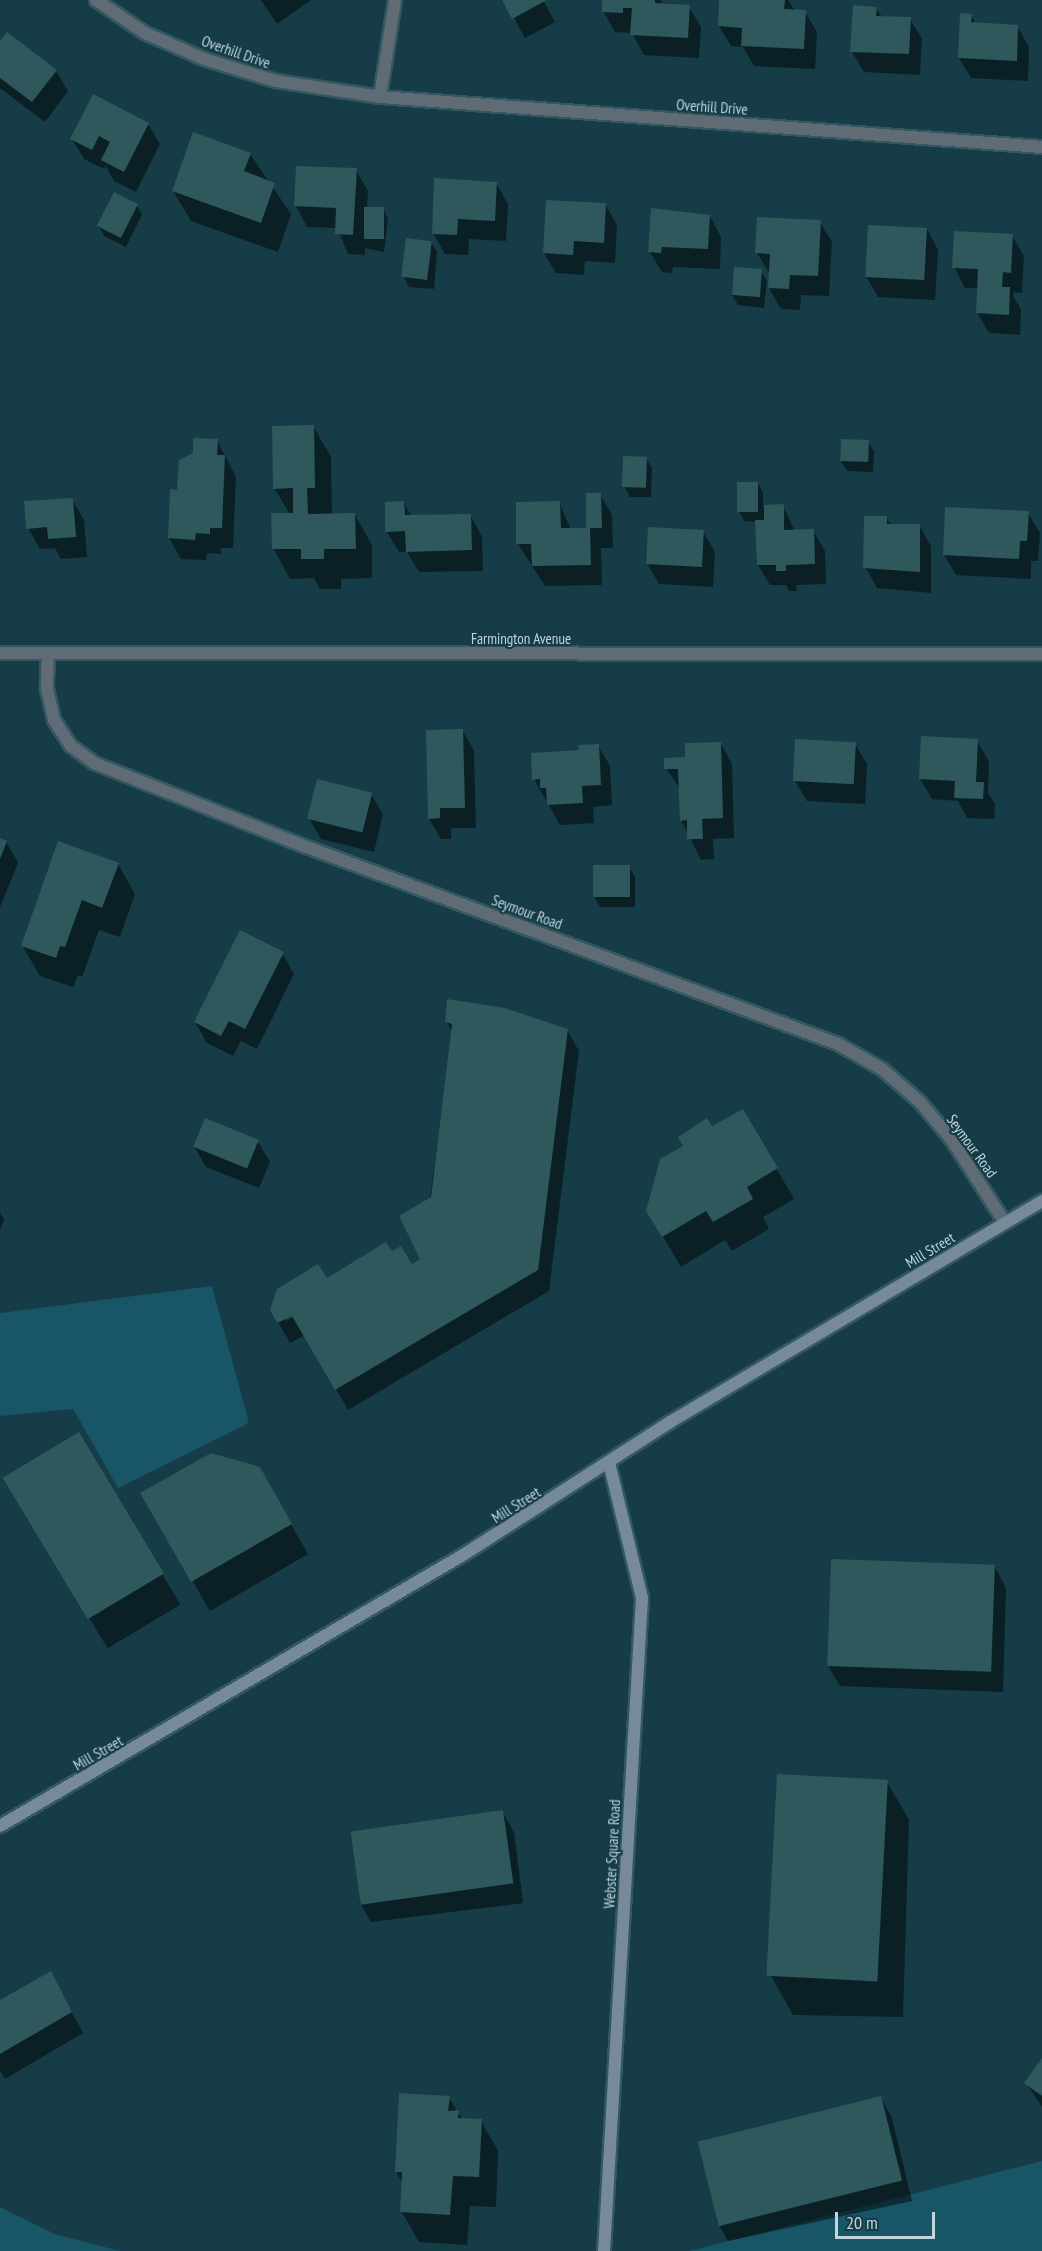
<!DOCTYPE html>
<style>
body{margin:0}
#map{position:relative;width:1042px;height:2251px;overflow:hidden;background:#153c47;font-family:"PT Sans Narrow",sans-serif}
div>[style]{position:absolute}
.green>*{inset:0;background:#185566}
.shadow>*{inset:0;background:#0007;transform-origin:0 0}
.building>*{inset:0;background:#2e585b;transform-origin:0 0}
.roads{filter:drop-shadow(2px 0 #345862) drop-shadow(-2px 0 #345862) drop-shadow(0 2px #345862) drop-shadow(0 -2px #345862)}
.minor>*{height:12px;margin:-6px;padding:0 6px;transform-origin:6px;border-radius:6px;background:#5f6c76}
.tertiary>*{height:12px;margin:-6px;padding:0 6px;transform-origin:6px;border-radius:6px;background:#5f6c76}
.secondary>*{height:12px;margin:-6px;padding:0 6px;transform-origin:6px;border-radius:6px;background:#768a99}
span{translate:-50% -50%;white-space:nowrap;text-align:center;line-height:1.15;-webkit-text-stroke:4.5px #153c47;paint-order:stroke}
.street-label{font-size:15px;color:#c1d5dc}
.scale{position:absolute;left:835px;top:2212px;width:100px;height:27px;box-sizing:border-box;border:3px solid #c1d5dc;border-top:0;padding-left:8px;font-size:18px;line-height:21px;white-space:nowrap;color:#c1d5dc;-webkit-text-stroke:4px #153c47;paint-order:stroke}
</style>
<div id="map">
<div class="green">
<div style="clip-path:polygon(212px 1286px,249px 1423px,118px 1488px,73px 1409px,0 1416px,0 1313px)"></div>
<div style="clip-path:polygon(1042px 2161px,1042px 2251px,689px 2251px)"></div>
<div style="clip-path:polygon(0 2207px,55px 2234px,120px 2251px,0 2251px)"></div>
</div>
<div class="shadow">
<div style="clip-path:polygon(261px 0,311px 0,277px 24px)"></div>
<div style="clip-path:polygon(504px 0,543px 0,555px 22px,525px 38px)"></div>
<div style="clip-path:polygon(604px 0,661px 0,664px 5px,689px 7px,701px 27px,699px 58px,644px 55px,632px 33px,615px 32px,603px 11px)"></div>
<div style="clip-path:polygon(720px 0,788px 0,795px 11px,805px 12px,817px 32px,815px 69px,754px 66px,743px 47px,731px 46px,719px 26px)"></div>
<div style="clip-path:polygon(876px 8px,882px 17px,910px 19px,922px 39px,920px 75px,864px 72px,852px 52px)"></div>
<div style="clip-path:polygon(971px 15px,976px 24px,1017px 26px,1029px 47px,1028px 81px,971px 78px,959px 58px)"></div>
<div style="clip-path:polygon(0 44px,56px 71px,68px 91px,45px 122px,0 88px)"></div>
<div style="clip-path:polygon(148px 124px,160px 144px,136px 192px,114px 181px,106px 166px,104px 169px,84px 159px,72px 139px)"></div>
<div style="clip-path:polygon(250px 154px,291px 214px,278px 252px,191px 221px,173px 191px)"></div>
<div style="clip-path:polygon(356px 170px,368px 191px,367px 209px,383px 209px,388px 219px,384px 252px,365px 248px,365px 255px,348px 254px,337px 228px,307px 227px,296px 206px)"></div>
<div style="clip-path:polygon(496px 183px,508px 204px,506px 241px,469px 239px,468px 255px,445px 254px,433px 233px)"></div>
<div style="clip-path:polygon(605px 204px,617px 225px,615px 263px,585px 261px,584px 275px,556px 273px,544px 253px)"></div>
<div style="clip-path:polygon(137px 205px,142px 215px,126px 247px,104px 236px,99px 226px)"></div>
<div style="clip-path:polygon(710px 216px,721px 237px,720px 269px,673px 267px,672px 273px,662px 272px,650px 252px)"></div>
<div style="clip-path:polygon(820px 222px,832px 242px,829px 296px,801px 295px,800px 310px,781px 309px,769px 288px,770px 274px,757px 253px)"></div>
<div style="clip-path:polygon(927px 229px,938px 250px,935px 300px,878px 297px,866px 276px)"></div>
<div style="clip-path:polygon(1012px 235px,1024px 256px,1022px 293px,1014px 292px,1013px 296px,1021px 309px,1020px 335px,989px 333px,977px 312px,979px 288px,965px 288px,954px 267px)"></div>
<div style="clip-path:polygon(431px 242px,437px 252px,434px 289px,409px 287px,404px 277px)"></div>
<div style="clip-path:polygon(761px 271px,767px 281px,764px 308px,738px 305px,732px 295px)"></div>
<div style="clip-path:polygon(313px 426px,331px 457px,332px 515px,355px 515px,372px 545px,372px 578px,341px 579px,341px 589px,320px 589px,314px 578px,290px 579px,273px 548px,290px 514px,274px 488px)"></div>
<div style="clip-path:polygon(217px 440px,236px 477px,233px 548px,221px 548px,221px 554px,207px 553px,206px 560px,181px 559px,169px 538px,172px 491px,178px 491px)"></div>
<div style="clip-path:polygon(868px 442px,874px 452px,873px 472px,847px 471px,841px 461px)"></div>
<div style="clip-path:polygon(646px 458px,652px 468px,651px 497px,630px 497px,625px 487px)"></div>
<div style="clip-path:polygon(758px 483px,763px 493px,763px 506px,783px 506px,795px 531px,813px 530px,825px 551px,826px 584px,796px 585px,797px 591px,789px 591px,786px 585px,770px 585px,758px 565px,757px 522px,744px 521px,739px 511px)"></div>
<div style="clip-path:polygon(600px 494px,612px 515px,613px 548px,601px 548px,602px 585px,545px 586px,518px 544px,559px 502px,571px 530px,588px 529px)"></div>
<div style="clip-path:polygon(72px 499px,84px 520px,87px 557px,61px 559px,55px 548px,40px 549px,28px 528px)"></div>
<div style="clip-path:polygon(404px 503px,412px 517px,470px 515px,482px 536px,483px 571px,419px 572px,407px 552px,399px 552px,387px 532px)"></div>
<div style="clip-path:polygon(1028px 513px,1040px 533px,1038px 561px,1031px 561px,1031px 579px,956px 575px,944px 555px)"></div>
<div style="clip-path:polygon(886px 517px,891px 525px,919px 525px,931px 546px,931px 593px,877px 588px,865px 567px)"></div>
<div style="clip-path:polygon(703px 532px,715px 552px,713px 587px,659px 584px,647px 563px)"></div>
<div style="clip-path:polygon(462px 730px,474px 751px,476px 828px,451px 828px,451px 839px,441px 839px,429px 819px)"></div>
<div style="clip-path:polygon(977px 741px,989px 761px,988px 793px,995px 804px,994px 819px,967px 818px,958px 801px,932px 799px,920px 779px)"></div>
<div style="clip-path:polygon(721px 744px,732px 764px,734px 838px,713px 839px,714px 859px,701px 860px,681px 820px,680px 789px,666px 768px)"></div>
<div style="clip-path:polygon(855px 744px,867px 764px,865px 804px,807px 801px,795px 781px)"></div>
<div style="clip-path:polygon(598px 745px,610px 766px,612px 805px,593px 807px,594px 823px,560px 825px,534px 779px)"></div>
<div style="clip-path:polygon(371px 794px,383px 814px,374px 852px,321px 839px,309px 818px)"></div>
<div style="clip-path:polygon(0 840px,6px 842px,18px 863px,0 907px)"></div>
<div style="clip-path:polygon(118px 864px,135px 894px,120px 937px,99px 930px,82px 977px,78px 975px,73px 987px,40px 976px,22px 945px)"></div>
<div style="clip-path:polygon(594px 867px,629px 867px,635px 877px,635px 907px,600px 907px,594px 897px)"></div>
<div style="clip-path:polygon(282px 953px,294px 974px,257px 1049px,241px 1041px,233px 1056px,207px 1043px,195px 1022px)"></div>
<div style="clip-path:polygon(evenodd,447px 1022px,567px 1030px,579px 1051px,549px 1291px,348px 1410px,305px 1335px,290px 1343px,271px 1310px,327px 1280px,392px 1254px,412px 1266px,422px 1259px,452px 1033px,447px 1022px,299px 1314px,286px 1321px,286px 1317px,299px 1314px)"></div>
<div style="clip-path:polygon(743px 1111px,794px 1199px,763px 1217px,769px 1229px,732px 1251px,725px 1240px,681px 1267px,648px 1211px,712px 1128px)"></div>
<div style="clip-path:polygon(258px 1142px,270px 1162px,259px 1188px,206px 1167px,194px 1146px)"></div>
<div style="clip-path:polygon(0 1212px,4px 1220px,0 1230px)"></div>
<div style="left:78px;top:1434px;width:199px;height:85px;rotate:59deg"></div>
<div style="clip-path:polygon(259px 1468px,308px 1554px,210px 1611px,142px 1494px)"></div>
<div style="clip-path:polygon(995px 1567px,1006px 1588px,1003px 1692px,840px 1686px,828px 1666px)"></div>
<div style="clip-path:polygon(778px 1776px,887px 1782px,909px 1820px,903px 2017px,793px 2015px,771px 1976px)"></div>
<div style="clip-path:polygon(502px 1811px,514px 1832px,523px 1903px,371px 1922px,359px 1901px)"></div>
<div style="clip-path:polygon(62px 1994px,83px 2033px,5px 2079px,0 2071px,0 2001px)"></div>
<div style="clip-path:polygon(1042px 2061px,1042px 2107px,1026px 2083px)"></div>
<div style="clip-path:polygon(449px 2098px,463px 2120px,481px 2121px,498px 2151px,496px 2207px,470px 2206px,467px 2245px,419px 2242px,402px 2212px,403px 2183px,396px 2172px)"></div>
<div style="clip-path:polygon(881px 2098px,892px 2118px,912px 2201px,728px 2241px,716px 2220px)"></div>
</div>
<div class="building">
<div style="clip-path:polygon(502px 0,547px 0,512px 19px)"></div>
<div style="clip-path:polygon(602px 0,655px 0,655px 3px,690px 5px,688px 38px,630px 35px,632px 8px,623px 8px,623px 13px,602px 12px)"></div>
<div style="clip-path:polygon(719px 0,785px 0,784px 9px,806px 10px,804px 49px,741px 46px,742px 28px,718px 26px)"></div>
<div style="clip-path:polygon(853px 5px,877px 7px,876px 16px,911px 17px,909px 54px,850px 52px)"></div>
<div style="clip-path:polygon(960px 13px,972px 14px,971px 22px,1018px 25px,1017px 61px,958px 58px)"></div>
<div style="clip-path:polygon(7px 32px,57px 70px,32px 102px,0 78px,0 41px)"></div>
<div style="clip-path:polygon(93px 94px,149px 123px,124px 172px,101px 160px,110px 142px,99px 136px,92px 150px,70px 139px)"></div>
<div style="clip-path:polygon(193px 132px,251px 153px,244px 171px,275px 183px,261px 223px,172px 191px)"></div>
<div style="clip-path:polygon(296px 166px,357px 168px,353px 235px,335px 234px,336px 208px,294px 206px)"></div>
<div style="clip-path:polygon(434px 178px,497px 182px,495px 221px,458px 219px,457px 235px,432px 234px)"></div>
<div style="left:114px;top:192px;width:27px;height:38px;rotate:27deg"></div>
<div style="clip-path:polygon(546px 200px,606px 203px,604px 243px,574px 241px,573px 255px,543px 253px)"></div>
<div style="left:364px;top:207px;width:20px;height:32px"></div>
<div style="clip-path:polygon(651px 208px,710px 215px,708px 249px,662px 247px,661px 253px,648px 252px)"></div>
<div style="clip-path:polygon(757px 217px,821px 220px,818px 276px,790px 275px,789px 289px,768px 288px,770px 254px,755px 253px)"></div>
<div style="left:868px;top:225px;width:59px;height:52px;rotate:3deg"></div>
<div style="clip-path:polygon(954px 231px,1013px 234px,1011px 273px,1003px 272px,1002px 287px,1010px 287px,1009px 315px,976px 313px,978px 269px,952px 268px)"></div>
<div style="left:406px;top:238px;width:26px;height:39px;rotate:7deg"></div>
<div style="left:734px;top:267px;width:28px;height:28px;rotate:4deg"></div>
<div style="clip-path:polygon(314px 425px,315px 488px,307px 488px,308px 514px,355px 513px,356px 549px,324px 549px,324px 559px,301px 559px,301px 549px,272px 549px,271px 513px,293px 513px,293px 488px,273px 489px,272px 426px)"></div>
<div style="clip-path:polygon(193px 438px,218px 439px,217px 455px,225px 455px,222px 528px,210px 528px,210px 534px,196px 533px,195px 540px,168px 538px,170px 489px,177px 490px,179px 460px,193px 453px)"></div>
<div style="left:841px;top:439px;width:28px;height:22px;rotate:2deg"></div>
<div style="left:623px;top:456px;width:24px;height:31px;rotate:2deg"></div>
<div style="left:737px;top:482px;width:21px;height:30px"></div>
<div style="clip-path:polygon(586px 493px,601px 493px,602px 528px,590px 528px,591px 565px,532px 566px,531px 544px,516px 544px,516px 502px,560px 501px,561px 528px,586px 528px)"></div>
<div style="clip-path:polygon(73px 498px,76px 537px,48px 539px,47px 527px,26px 529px,24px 501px)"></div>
<div style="clip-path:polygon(404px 501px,405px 515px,471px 514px,472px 550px,406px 552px,405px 531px,385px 532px,385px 502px)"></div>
<div style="clip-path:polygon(784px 504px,784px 530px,814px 529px,815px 564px,786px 565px,786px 571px,776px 571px,776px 565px,757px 565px,755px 520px,764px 520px,764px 505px)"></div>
<div style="clip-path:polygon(945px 507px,1029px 511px,1027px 541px,1020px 541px,1019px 559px,943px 555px)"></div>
<div style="clip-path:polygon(864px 516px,887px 516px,887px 524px,920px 524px,920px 572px,863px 568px)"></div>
<div style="left:648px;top:527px;width:56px;height:37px;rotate:3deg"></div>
<div style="clip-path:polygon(463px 729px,465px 808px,440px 808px,440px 818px,428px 819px,426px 730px)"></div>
<div style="clip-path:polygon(921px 736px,978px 739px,976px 782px,984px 782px,983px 799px,954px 798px,955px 781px,919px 779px)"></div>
<div style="left:795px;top:739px;width:61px;height:42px;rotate:3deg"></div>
<div style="clip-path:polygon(721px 742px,723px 818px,702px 819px,703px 839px,687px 839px,687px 820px,680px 821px,678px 769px,664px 769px,664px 758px,685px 757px,685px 743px)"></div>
<div style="clip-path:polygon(599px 744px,601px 785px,582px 786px,583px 803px,547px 805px,546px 788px,540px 788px,540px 779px,532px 780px,531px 753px,579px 750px,578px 745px)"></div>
<div style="left:317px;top:779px;width:57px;height:41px;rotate:14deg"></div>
<div style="clip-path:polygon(0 838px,7px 841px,0 859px)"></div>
<div style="clip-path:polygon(58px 841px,119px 863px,102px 908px,82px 900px,65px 947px,60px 946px,56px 958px,21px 946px)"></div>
<div style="left:593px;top:865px;width:37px;height:32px"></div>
<div style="clip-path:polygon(240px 930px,284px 952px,245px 1029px,229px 1021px,221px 1036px,194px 1022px)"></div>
<div style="clip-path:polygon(447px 999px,505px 1008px,568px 1029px,538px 1270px,335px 1390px,292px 1316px,277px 1323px,270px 1310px,277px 1289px,318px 1264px,327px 1278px,386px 1242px,392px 1251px,401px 1246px,412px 1264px,420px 1259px,399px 1216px,431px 1197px,452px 1024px,445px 1022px)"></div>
<div style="clip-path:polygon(743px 1109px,778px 1168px,747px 1187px,753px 1199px,713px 1222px,706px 1211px,662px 1237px,646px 1211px,660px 1159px,683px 1146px,678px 1137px,707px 1118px,712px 1126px)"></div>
<div style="left:205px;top:1118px;width:58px;height:31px;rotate:22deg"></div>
<div style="left:79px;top:1432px;width:165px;height:89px;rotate:59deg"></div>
<div style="clip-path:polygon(211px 1453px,260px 1467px,292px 1524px,191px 1582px,140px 1493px)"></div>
<div style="left:831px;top:1559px;width:164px;height:107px;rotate:2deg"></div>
<div style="left:777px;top:1774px;width:111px;height:202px;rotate:3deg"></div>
<div style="left:503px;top:1810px;width:74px;height:154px;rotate:82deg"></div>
<div style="clip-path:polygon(51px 1971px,72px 2012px,0 2054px,0 2000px)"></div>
<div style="clip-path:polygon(1042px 2058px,1042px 2096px,1024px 2083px)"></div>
<div style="clip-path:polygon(399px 2093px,450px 2096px,448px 2111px,459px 2110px,458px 2118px,482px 2119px,479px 2177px,453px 2176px,450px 2215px,400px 2212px,402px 2172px,395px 2172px)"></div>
<div style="left:881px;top:2096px;width:87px;height:189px;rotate:76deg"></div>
</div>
<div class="roads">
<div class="minor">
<div style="left:96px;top:0;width:59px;rotate:34deg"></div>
<div style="left:145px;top:33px;width:64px;rotate:23.8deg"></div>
<div style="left:204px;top:59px;width:75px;rotate:17deg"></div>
<div style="left:276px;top:81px;width:105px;rotate:8.7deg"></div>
<div style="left:380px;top:97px;width:664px;rotate:4.32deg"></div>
<div style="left:380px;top:97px;width:98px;rotate:-81.2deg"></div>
<div style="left:48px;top:653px;width:36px;rotate:92deg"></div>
<div style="left:47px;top:689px;width:32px;rotate:77deg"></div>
<div style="left:54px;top:720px;width:31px;rotate:57deg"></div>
<div style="left:71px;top:746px;width:29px;rotate:36deg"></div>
<div style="left:94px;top:763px;width:226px;rotate:21.6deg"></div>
<div style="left:304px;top:846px;width:570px;rotate:20.34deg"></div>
<div style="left:838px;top:1044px;width:51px;rotate:29.6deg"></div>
<div style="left:882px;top:1069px;width:50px;rotate:41deg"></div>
<div style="left:920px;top:1102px;width:50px;rotate:49.9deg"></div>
<div style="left:952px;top:1140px;width:98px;rotate:57.4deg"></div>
</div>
<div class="tertiary">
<div style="left:0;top:653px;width:1042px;rotate:0.05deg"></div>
</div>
<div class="secondary">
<div style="left:0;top:1826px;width:536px;rotate:-30.34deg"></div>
<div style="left:463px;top:1555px;width:246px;rotate:-32.7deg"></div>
<div style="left:670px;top:1422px;width:433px;rotate:-30.7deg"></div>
<div style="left:604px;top:2251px;width:654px;rotate:-86.67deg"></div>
<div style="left:642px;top:1598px;width:139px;rotate:-103.7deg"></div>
</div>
</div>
<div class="street-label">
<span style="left:236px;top:52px;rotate:19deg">Overhill Drive</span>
<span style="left:712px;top:107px;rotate:4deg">Overhill Drive</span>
<span style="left:521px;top:639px">Farmington Avenue</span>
<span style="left:527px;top:912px;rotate:20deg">Seymour Road</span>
<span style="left:972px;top:1146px;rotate:54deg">Seymour Road</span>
<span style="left:930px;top:1250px;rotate:-31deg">Mill Street</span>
<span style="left:516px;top:1505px;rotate:-32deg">Mill Street</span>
<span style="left:98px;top:1753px;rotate:-30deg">Mill Street</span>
<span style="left:612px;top:1854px;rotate:-87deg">Webster Square Road</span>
</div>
<div class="scale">20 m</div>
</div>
